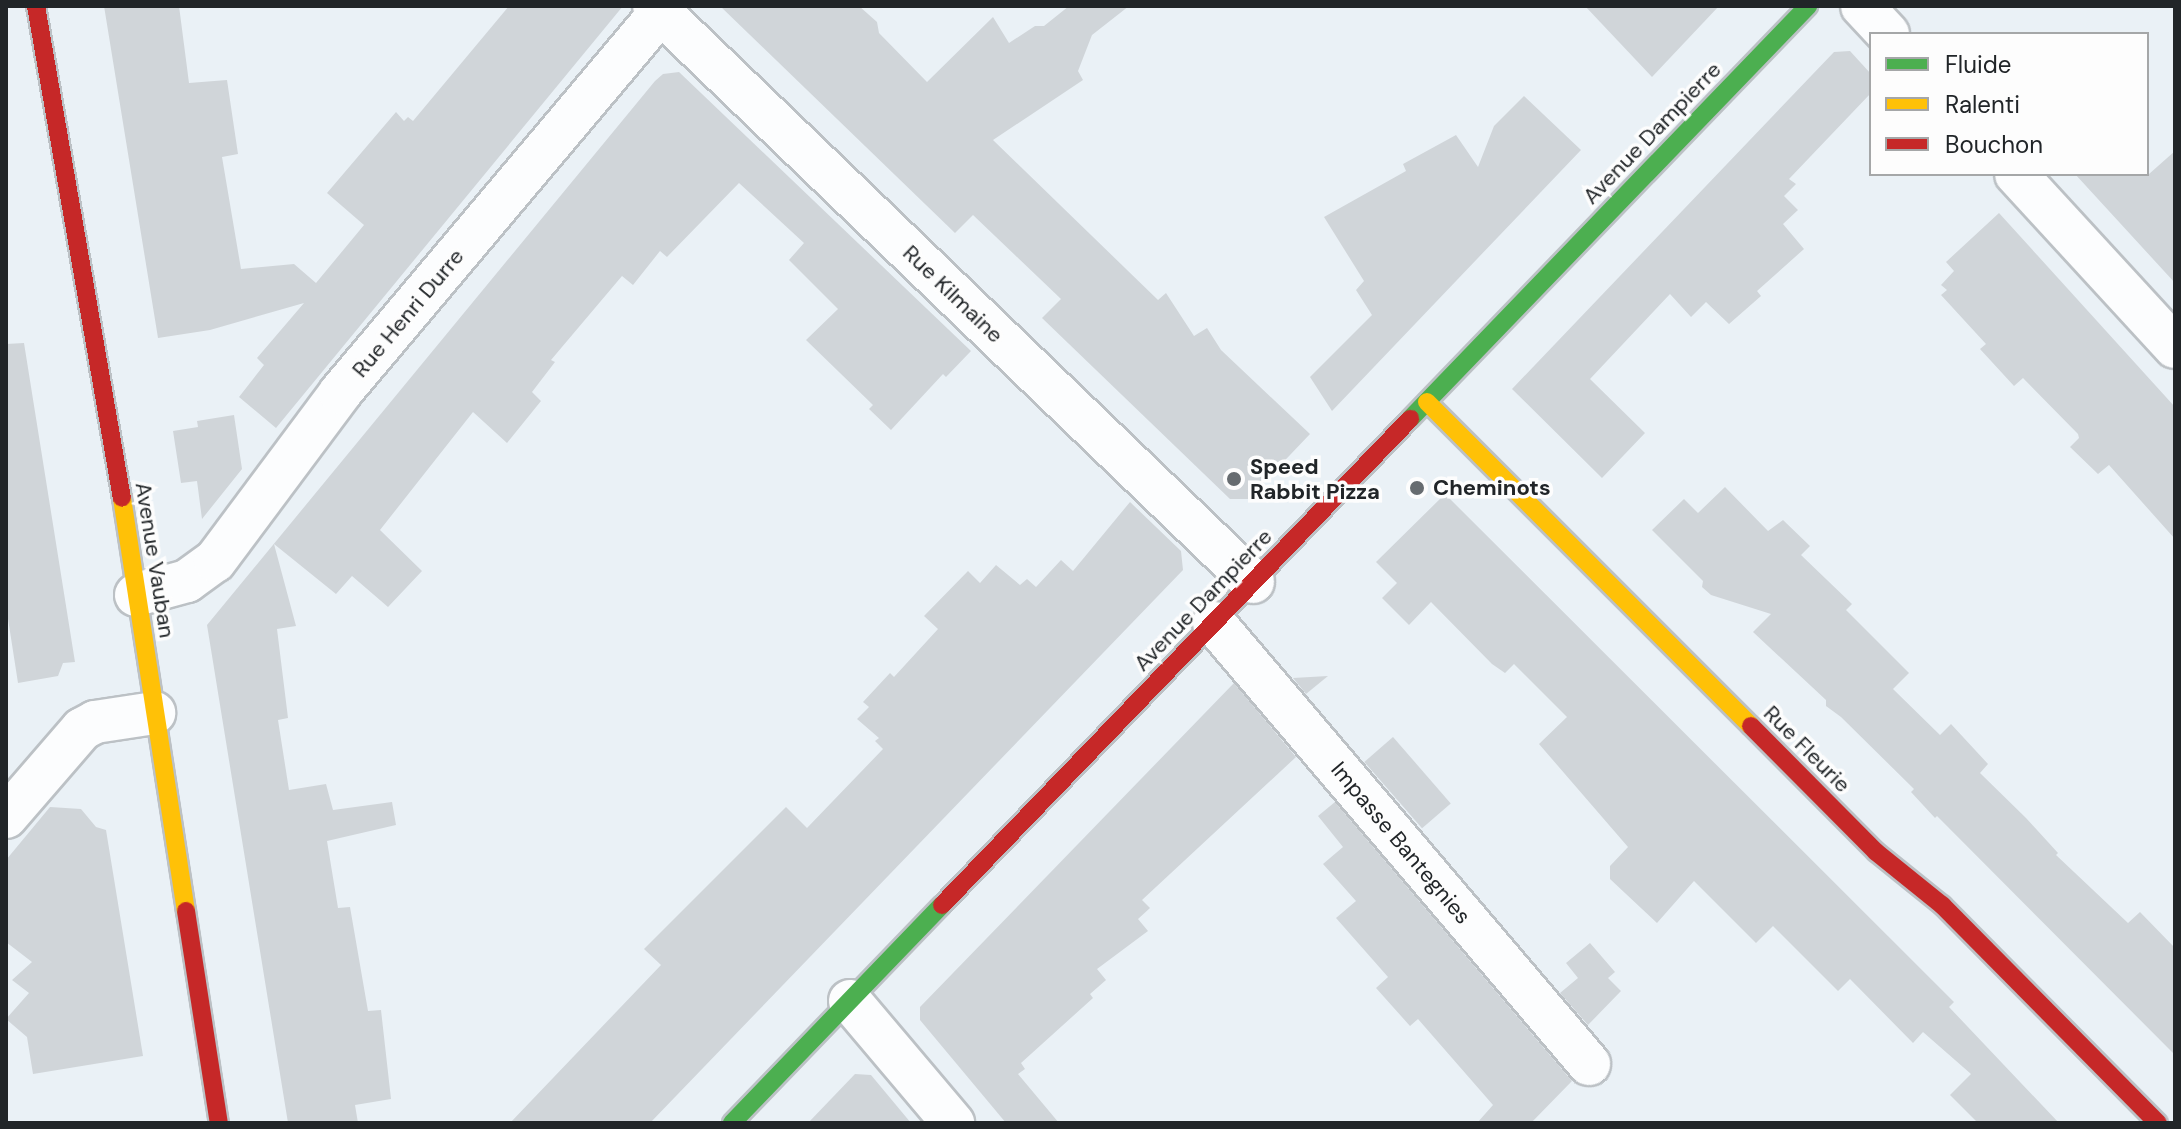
<!DOCTYPE html>
<style>
body{margin:0}
#map{position:relative;width:2181px;height:1129px;overflow:hidden;background:#eaf1f6;font-family:"DM Sans",sans-serif}
div>[style]{position:absolute}
.building>*{inset:0;background:#d0d5d9;transform-origin:0 0}
.roads{filter:drop-shadow(2px 0 #bcc1c5) drop-shadow(-2px 0 #bcc1c5) drop-shadow(0 2px #bcc1c5) drop-shadow(0 -2px #bcc1c5)}
.street>*{height:42px;margin:-21px;padding:0 21px;transform-origin:21px;border-radius:21px;background:#fcfdfe}
.fast>*{height:18px;margin:-9px;padding:0 9px;transform-origin:9px;border-radius:9px;background:#4caf50}
.slow>*{height:18px;margin:-9px;padding:0 9px;transform-origin:9px;border-radius:9px;background:#ffc107}
.jam>*{height:18px;margin:-9px;padding:0 9px;transform-origin:9px;border-radius:9px;background:#c62828}
.dots>*{width:22px;height:22px;translate:-50% -50%;box-sizing:border-box;border:4px solid #fdfdfd;border-radius:50%}
span{translate:-50% -50%;white-space:nowrap;text-align:center;line-height:1.15;-webkit-text-stroke:7px #fdfdfd;paint-order:stroke}
.street-label{font-size:22px;color:#212528}
.poi-label{font-size:22px;color:#212528;font-weight:700}
.left{translate:0 -50%;text-align:left}
.frame{position:absolute;inset:0;border:8px solid #212528;pointer-events:none}
.legend{position:absolute;left:1869px;top:32px;width:280px;height:144px;box-sizing:border-box;background:#fdfdfd;border:2px solid #a5a7a8;margin:0;padding:10px 14px;list-style:none;font-size:24px;color:#212528}
.legend li{display:flex;align-items:center;gap:16px;height:40px}
.legend b{width:40px;border:2px solid #a5a7a8}
</style>
<div id="map">
<div class="building">
<div style="clip-path:polygon(104px 6px,179px 6px,189px 83px,227px 80px,238px 154px,222px 157px,241px 269px,294px 264px,316px 283px,364px 225px,327px 193px,396px 112px,404px 121px,408px 117px,413px 121px,509px 6px,623px 6px,276px 428px,239px 397px,264px 365px,257px 358px,304px 303px,210px 330px,158px 338px)"></div>
<div style="clip-path:polygon(720px 6px,859px 6px,877px 22px,879px 33px,927px 82px,993px 17px,1009px 43px,1035px 26px,1044px 26px,1069px 6px,1129px 6px,1092px 35px,1078px 71px,1083px 80px,993px 140px,1158px 300px,1166px 293px,1194px 336px,1207px 328px,1221px 350px,1310px 434px,1248px 499px,1230px 499px,1042px 318px,1061px 299px,973px 215px,955px 233px)"></div>
<div style="clip-path:polygon(1585px 6px,1719px 6px,1652px 77px)"></div>
<div style="clip-path:polygon(1850px 51px,1871px 74px,1871px 93px,1789px 179px,1796px 184px,1784px 196px,1798px 210px,1783px 224px,1804px 249px,1757px 291px,1761px 296px,1729px 324px,1706px 302px,1691px 317px,1670px 294px,1590px 379px,1645px 433px,1602px 478px,1512px 389px,1834px 52px)"></div>
<div style="clip-path:polygon(679px 72px,971px 351px,946px 377px,943px 374px,891px 430px,869px 409px,873px 405px,806px 340px,838px 309px,789px 260px,804px 243px,739px 183px,667px 257px,660px 251px,633px 285px,622px 276px,551px 360px,555px 362px,532px 392px,541px 401px,507px 443px,473px 412px,380px 530px,422px 571px,388px 607px,352px 576px,336px 594px,274px 544px,296px 626px,277px 629px,288px 718px,278px 720px,289px 790px,326px 784px,333px 810px,392px 802px,396px 825px,327px 841px,338px 908px,350px 907px,368px 1011px,381px 1010px,391px 1099px,355px 1105px,358px 1123px,288px 1123px,207px 625px,655px 81px,663px 74px)"></div>
<div style="clip-path:polygon(1524px 96px,1581px 150px,1332px 411px,1310px 377px,1372px 315px,1356px 290px,1364px 281px,1324px 217px,1406px 171px,1403px 164px,1456px 135px,1478px 167px,1494px 126px)"></div>
<div style="clip-path:polygon(2175px 151px,2175px 283px,2075px 174px,2149px 174px)"></div>
<div style="clip-path:polygon(1999px 213px,2175px 407px,2175px 539px,2109px 465px,2098px 474px,2070px 447px,2079px 438px,2078px 434px,2023px 378px,2014px 386px,1980px 349px,1986px 344px,1941px 295px,1947px 290px,1941px 285px,1954px 271px,1946px 262px)"></div>
<div style="clip-path:polygon(24px 343px,75px 662px,63px 663px,58px 676px,18px 683px,6px 606px,6px 344px)"></div>
<div style="clip-path:polygon(234px 415px,242px 469px,202px 519px,197px 481px,181px 483px,173px 431px,198px 427px,197px 421px)"></div>
<div style="clip-path:polygon(1725px 487px,1768px 531px,1783px 520px,1810px 546px,1801px 555px,1852px 604px,1846px 610px,1909px 673px,1893px 689px,1940px 735px,1951px 724px,1988px 764px,1980px 773px,2026px 818px,2058px 853px,2056px 855px,2128px 923px,2140px 912px,2175px 948px,2175px 1055px,1937px 816px,1935px 818px,1911px 792px,1914px 789px,1841px 717px,1826px 706px,1826px 700px,1753px 632px,1771px 614px,1711px 595px,1702px 587px,1703px 581px,1652px 530px,1684px 499px,1698px 513px)"></div>
<div style="clip-path:polygon(1445px 494px,1954px 1002px,1949px 1007px,2059px 1123px,1978px 1123px,1950px 1095px,1971px 1074px,1923px 1032px,1913px 1043px,1850px 979px,1838px 991px,1773px 926px,1756px 943px,1694px 881px,1657px 923px,1610px 879px,1610px 866px,1628px 847px,1539px 744px,1567px 717px,1514px 664px,1505px 673px,1492px 664px,1431px 602px,1409px 625px,1382px 598px,1397px 583px,1376px 562px)"></div>
<div style="clip-path:polygon(1130px 502px,1181px 551px,1183px 570px,650px 1123px,510px 1123px,661px 965px,644px 949px,786px 807px,807px 828px,883px 749px,875px 741px,879px 738px,857px 719px,869px 707px,863px 702px,890px 673px,894px 677px,938px 629px,924px 616px,968px 571px,980px 583px,996px 565px,1020px 585px,1027px 579px,1036px 587px,1061px 560px,1073px 571px)"></div>
<div style="clip-path:polygon(1328px 676px,1306px 694px,1293px 678px)"></div>
<div style="clip-path:polygon(1234px 683px,1296px 757px,1142px 900px,1150px 908px,1138px 919px,1148px 931px,1097px 969px,1106px 980px,1090px 994px,1093px 998px,1021px 1063px,1025px 1069px,1018px 1074px,1059px 1123px,1006px 1123px,920px 1020px,920px 1007px)"></div>
<div style="left:1393px;top:737px;width:88px;height:38px;rotate:49deg"></div>
<div style="clip-path:polygon(1335px 802px,1572px 1081px,1531px 1123px,1477px 1123px,1493px 1105px,1418px 1019px,1410px 1026px,1376px 988px,1388px 977px,1336px 918px,1356px 901px,1323px 864px,1343px 847px,1318px 816px)"></div>
<div style="clip-path:polygon(50px 807px,81px 809px,96px 827px,106px 830px,143px 1056px,33px 1074px,27px 1037px,6px 1019px,29px 993px,12px 980px,32px 962px,6px 942px,6px 860px)"></div>
<div style="clip-path:polygon(1590px 943px,1615px 972px,1608px 978px,1621px 991px,1588px 1025px,1560px 993px,1578px 978px,1566px 963px)"></div>
<div style="clip-path:polygon(855px 1074px,871px 1075px,911px 1123px,808px 1123px)"></div>
</div>
<div class="roads">
<div class="street">
<div style="left:654px;top:6px;width:831px;rotate:43.88deg"></div>
<div style="left:1862px;top:6px;width:38px;rotate:47deg"></div>
<div style="left:2016px;top:174px;width:235px;rotate:47.4deg"></div>
<div style="left:136px;top:595px;width:53px;rotate:-15.4deg"></div>
<div style="left:187px;top:581px;width:34px;rotate:-36deg"></div>
<div style="left:215px;top:561px;width:209px;rotate:-53.3deg"></div>
<div style="left:340px;top:393px;width:506px;rotate:-49.89deg"></div>
<div style="left:1214px;top:623px;width:579px;rotate:49.62deg"></div>
<div style="left:6px;top:817px;width:116px;rotate:-49.2deg"></div>
<div style="left:82px;top:729px;width:15px;rotate:-28deg"></div>
<div style="left:95px;top:722px;width:60px;rotate:-8.7deg"></div>
<div style="left:850px;top:1001px;width:160px;rotate:49.8deg"></div>
</div>
<div class="fast">
<div style="left:1410px;top:419px;width:574px;rotate:-46.06deg"></div>
<div style="left:732px;top:1123px;width:303px;rotate:-46.1deg"></div>
</div>
<div class="slow">
<div style="left:1427px;top:402px;width:458px;rotate:45deg"></div>
<div style="left:122px;top:498px;width:418px;rotate:81.2deg"></div>
</div>
<div class="jam">
<div style="left:36px;top:6px;width:499px;rotate:80.1deg"></div>
<div style="left:1751px;top:726px;width:177px;rotate:45.2deg"></div>
<div style="left:1876px;top:852px;width:85px;rotate:38.8deg"></div>
<div style="left:1942px;top:905px;width:307px;rotate:45.3deg"></div>
<div style="left:942px;top:905px;width:675px;rotate:-46.08deg"></div>
<div style="left:186px;top:911px;width:215px;rotate:81.2deg"></div>
</div>
</div>
<div class="dots">
<div style="left:1234px;top:479px;background:#676c70"></div>
<div style="left:1417px;top:488px;background:#676c70"></div>
</div>
<div class="street-label">
<span style="left:1652px;top:133px;rotate:-46deg">Avenue Dampierre</span>
<span style="left:953px;top:294px;rotate:44deg">Rue Kilmaine</span>
<span style="left:408px;top:313px;rotate:-50deg">Rue Henri Durre</span>
<span style="left:155px;top:560px;rotate:81deg">Avenue Vauban</span>
<span style="left:1203px;top:600px;rotate:-46deg">Avenue Dampierre</span>
<span style="left:1807px;top:749px;rotate:45deg">Rue Fleurie</span>
<span style="left:1401px;top:843px;rotate:50deg">Impasse Bantegnies</span>
</div>
<div class="poi-label">
<span class="left" style="left:1250px;top:479px">Speed<br>Rabbit Pizza</span>
<span class="left" style="left:1433px;top:488px">Cheminots</span>
</div>
<div class="frame"></div>
<ul class="legend">
<li><b style="height:10px;background:#4caf50"></b>Fluide</li>
<li><b style="height:10px;background:#ffc107"></b>Ralenti</li>
<li><b style="height:10px;background:#c62828"></b>Bouchon</li>
</ul>
</div>
